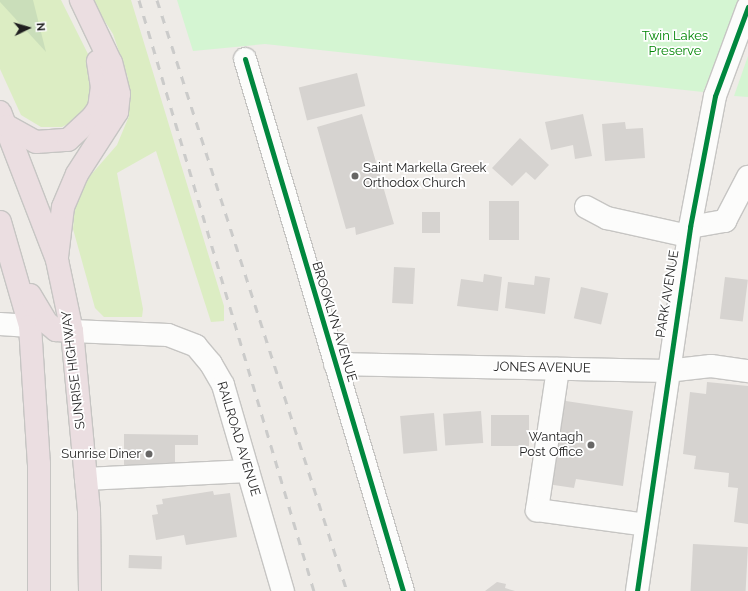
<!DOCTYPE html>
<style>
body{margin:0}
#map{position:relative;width:748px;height:591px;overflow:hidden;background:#eeebe7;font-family:Raleway,sans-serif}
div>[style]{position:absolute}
.grass>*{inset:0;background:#dcedc3}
.forest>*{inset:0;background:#cadeba}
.park>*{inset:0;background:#d4f5d2}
.building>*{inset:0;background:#d6d3d0;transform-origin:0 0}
.roads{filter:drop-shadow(1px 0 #c6c5c3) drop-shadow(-1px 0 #c6c5c3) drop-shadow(0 1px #c6c5c3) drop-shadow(0 -1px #c6c5c3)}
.minor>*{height:22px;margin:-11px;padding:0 11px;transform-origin:11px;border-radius:11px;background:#fcfcfb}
.highway>*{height:22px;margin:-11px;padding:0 11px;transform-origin:11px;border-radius:11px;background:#ebdee1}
.rail>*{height:3px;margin-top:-1.5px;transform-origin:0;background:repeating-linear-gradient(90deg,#cbcbca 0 8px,transparent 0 16px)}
.cycleway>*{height:5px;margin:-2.5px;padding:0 2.5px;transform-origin:2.5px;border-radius:2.5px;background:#00873e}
.dots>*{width:11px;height:11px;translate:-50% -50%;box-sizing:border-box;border:2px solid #fff;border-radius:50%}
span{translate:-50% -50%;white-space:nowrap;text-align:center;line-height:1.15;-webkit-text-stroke:3.5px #fff;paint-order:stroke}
.park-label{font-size:13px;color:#038706}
.poi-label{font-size:13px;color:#1f1f1f}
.left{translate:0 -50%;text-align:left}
.right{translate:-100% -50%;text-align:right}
.street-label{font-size:13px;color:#1f1f1f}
.north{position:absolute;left:8px;top:8px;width:40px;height:40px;-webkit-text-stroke:3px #fff;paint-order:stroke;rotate:85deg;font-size:11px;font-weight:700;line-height:16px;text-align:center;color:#1f1f1f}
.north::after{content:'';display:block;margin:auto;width:14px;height:18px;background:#1f1f1f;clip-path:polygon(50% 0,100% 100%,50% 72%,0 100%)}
</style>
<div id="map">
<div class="grass">
<div style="clip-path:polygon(0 0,61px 0,94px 66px,95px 97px,81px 117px,62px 127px,41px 127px,21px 115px,0 69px)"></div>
<div style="clip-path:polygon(91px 0,131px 0,224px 306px,224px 321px,211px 322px,156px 151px,117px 173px,143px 309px,142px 317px,104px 317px,95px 308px,73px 229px,75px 203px,89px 177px,117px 145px,129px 116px,128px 78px,113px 34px)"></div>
</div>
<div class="forest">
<div style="clip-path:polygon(0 0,33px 0,46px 52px,0 2px)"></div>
</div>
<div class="park">
<div style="clip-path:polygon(177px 0,743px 0,703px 92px,265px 44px,193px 51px)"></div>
<div style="clip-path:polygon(748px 56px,748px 97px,734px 96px)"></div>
</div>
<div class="building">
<div style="left:357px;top:73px;width:34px;height:60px;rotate:76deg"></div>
<div style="clip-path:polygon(362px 114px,394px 224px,356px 235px,355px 227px,346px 229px,317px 127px)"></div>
<div style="clip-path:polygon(583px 114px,592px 156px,575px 159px,573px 145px,551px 150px,545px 122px)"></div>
<div style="clip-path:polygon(625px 122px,626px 129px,643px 128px,645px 158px,605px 161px,602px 124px)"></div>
<div style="clip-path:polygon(520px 138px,549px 165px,535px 180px,526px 172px,512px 186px,492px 168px)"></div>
<div style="left:489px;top:201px;width:30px;height:39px"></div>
<div style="left:422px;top:212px;width:18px;height:21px"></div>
<div style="left:394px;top:267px;width:21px;height:36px;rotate:3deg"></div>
<div style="clip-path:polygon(484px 274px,502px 277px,498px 311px,457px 306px,461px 279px,483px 282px)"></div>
<div style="clip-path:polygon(535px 276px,550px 278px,545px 314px,505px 308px,508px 282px,534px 285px)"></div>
<div style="left:725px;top:277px;width:23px;height:42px;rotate:7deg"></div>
<div style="left:581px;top:287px;width:28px;height:32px;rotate:13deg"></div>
<div style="clip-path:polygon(707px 382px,748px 386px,748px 524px,734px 522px,738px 488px,728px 487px,729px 473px,694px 469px,696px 456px,683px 454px,690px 392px,706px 394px)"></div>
<div style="clip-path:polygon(559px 400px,633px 411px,623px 486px,576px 479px,574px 488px,547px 484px)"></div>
<div style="left:481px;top:411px;width:32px;height:38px;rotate:86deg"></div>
<div style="left:434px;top:413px;width:38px;height:34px;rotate:85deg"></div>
<div style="left:491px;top:415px;width:38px;height:31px"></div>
<div style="clip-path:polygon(124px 434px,198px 435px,198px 445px,175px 445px,175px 464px,124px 467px)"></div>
<div style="clip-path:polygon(213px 491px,214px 495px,230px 493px,237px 537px,186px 545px,184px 535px,156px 540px,152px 515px,158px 514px,156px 505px,163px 504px,162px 499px)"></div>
<div style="left:693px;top:544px;width:55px;height:47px;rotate:3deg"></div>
<div style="left:129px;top:555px;width:33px;height:13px;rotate:2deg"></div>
<div style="clip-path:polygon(497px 582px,506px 584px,505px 588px,515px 591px,485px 591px)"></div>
</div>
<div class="roads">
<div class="minor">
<div style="left:245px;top:59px;width:555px;rotate:73.46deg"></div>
<div style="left:586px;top:207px;width:24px;rotate:28deg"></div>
<div style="left:607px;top:218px;width:83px;rotate:12.5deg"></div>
<div style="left:690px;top:227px;width:36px;rotate:-10deg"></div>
<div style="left:725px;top:221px;width:50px;rotate:-62.4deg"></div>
<div style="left:0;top:324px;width:30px;rotate:4deg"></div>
<div style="left:72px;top:331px;width:96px;rotate:2.4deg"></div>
<div style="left:168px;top:335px;width:30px;rotate:21deg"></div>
<div style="left:196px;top:346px;width:23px;rotate:50deg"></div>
<div style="left:211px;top:364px;width:24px;rotate:60deg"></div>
<div style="left:223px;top:385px;width:215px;rotate:73.8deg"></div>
<div style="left:335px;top:364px;width:332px;rotate:1.2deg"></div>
<div style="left:667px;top:371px;width:44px;rotate:-6.5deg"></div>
<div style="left:711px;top:366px;width:37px;rotate:8deg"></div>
<div style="left:558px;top:369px;width:143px;rotate:98.5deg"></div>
<div style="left:537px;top:510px;width:110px;rotate:7.8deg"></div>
<div style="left:86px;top:479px;width:162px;rotate:-2.8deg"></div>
<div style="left:637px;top:591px;width:368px;rotate:-81.7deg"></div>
<div style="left:690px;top:227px;width:133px;rotate:-79.2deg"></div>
<div style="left:715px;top:96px;width:95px;rotate:-69.7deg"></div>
</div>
<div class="highway">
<div style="left:0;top:112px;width:159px;rotate:68.9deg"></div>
<div style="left:57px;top:260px;width:73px;rotate:78.1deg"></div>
<div style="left:72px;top:331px;width:180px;rotate:84.6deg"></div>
<div style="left:89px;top:510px;width:81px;rotate:89.3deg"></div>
<div style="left:7px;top:126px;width:33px;rotate:29deg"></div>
<div style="left:36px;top:142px;width:32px;rotate:-4deg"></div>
<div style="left:68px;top:140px;width:33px;rotate:-43deg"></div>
<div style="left:92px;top:118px;width:12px;rotate:-55deg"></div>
<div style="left:99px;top:108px;width:21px;rotate:-82deg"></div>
<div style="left:102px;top:87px;width:26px;rotate:-99deg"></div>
<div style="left:0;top:222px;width:108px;rotate:73.9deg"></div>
<div style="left:30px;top:326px;width:138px;rotate:86.3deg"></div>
<div style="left:39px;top:464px;width:127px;rotate:90deg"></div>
<div style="left:57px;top:257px;width:50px;rotate:-83.2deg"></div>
<div style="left:63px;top:207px;width:36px;rotate:-67deg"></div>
<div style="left:77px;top:174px;width:74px;rotate:-57.2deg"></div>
<div style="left:117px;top:112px;width:18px;rotate:-84deg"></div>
<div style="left:119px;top:94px;width:32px;rotate:-104deg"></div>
<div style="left:111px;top:63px;width:70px;rotate:-115.5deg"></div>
<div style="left:30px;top:295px;width:31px;rotate:59deg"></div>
<div style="left:46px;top:322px;width:13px;rotate:39deg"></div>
<div style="left:56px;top:330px;width:16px;rotate:4deg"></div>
</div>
</div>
<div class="rail">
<div style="left:139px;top:0;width:616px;rotate:73.51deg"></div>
<div style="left:157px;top:0;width:621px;rotate:72.18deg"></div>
</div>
<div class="cycleway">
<div style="left:245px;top:59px;width:555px;rotate:73.46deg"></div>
<div style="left:637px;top:591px;width:368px;rotate:-81.7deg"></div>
<div style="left:690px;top:227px;width:133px;rotate:-79.2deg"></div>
<div style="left:715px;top:96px;width:95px;rotate:-69.7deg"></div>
</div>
<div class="dots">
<div style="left:355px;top:176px;background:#676665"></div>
<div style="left:591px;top:445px;background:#676665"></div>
<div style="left:149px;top:454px;background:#676665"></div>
</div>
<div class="park-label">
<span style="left:675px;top:44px">Twin Lakes<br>Preserve</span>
</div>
<div class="poi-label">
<span class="left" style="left:363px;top:176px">Saint Markella Greek<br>Orthodox Church</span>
<span class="right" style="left:583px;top:445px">Wantagh<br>Post Office</span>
<span class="right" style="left:141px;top:454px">Sunrise Diner</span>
</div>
<div class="street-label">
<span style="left:668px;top:294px;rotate:-81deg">PARK AVENUE</span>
<span style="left:334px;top:322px;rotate:73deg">BROOKLYN AVENUE</span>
<span style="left:542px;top:368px;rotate:1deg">JONES AVENUE</span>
<span style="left:74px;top:370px;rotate:-97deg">SUNRISE HIGHWAY</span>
<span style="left:238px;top:439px;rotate:73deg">RAILROAD AVENUE</span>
</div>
<div class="north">N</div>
</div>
